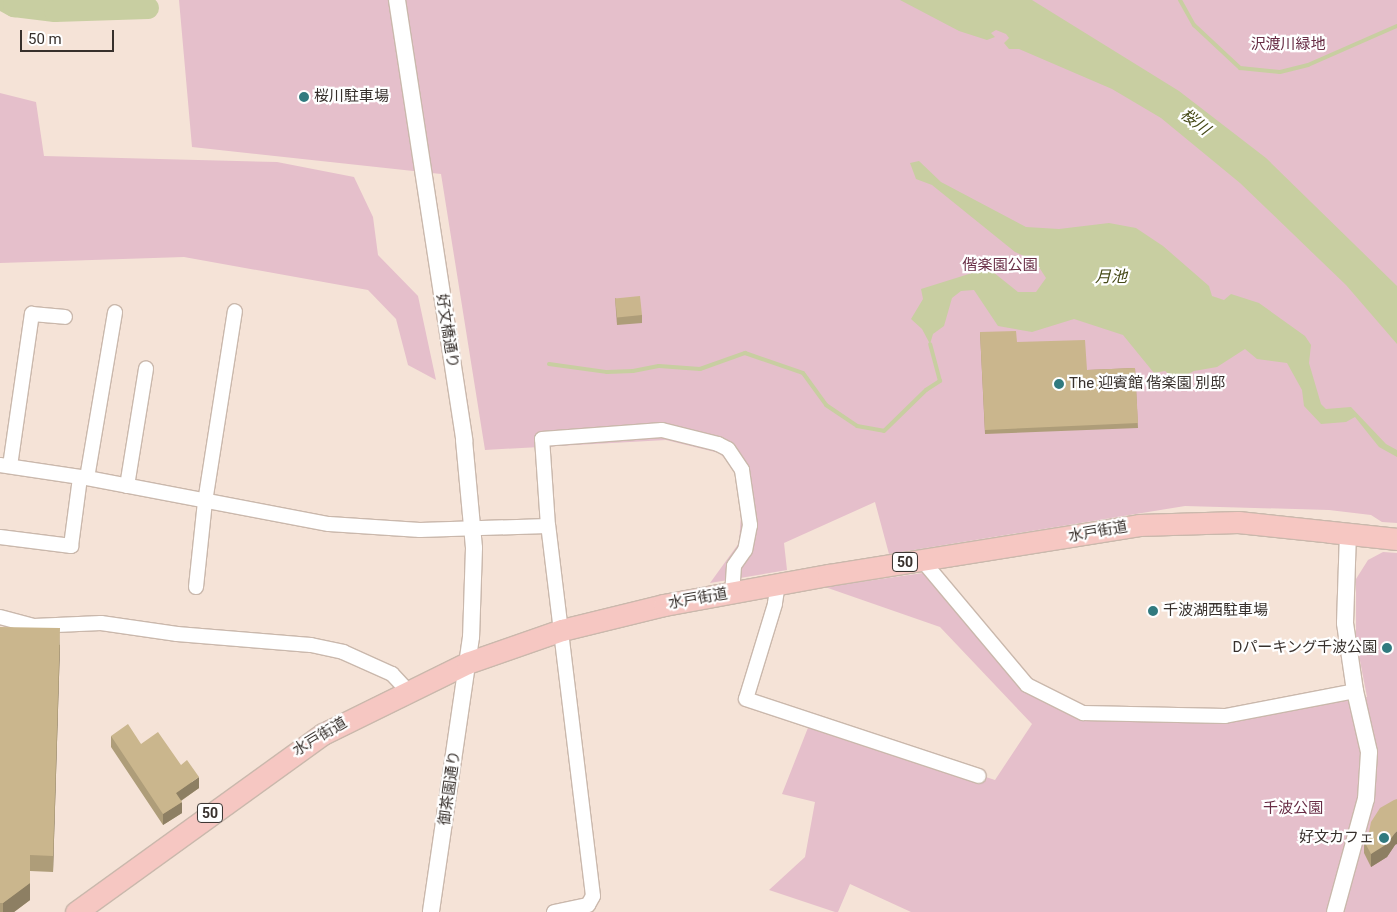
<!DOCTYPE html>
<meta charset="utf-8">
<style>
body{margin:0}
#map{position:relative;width:1397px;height:912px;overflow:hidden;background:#f5e3d7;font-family:Roboto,"Noto Sans JP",sans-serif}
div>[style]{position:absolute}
.green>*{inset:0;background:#e5bfcb}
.water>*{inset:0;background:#c8cea1}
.stream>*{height:4px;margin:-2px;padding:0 2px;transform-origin:2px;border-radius:2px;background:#c8cea1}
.river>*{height:22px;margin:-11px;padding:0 11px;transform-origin:11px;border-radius:11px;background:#c8cea1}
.roads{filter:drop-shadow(1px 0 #cab8ac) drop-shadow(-1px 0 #cab8ac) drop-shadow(0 1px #cab8ac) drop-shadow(0 -1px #cab8ac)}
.minor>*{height:14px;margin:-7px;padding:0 7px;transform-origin:7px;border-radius:7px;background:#fff}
.tertiary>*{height:16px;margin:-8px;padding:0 8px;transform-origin:8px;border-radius:8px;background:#fff}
.primary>*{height:21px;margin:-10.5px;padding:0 10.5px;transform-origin:10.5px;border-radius:10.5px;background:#f6c7c2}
.wall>*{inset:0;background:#ae9d79}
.shaded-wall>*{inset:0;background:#8d7f63}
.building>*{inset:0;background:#cab68d;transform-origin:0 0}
.dots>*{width:14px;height:14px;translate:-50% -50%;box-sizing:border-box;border:2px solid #fff;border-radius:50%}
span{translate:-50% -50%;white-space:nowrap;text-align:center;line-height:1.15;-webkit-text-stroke:4.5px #fff;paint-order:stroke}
.shield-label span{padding:1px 4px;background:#fff;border:1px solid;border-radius:4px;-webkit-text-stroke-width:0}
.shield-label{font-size:14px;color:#37302c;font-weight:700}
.park-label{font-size:15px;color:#682d45}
.poi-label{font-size:15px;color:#37302c}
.left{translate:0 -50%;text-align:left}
.right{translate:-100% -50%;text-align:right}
.street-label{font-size:15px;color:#37302c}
.water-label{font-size:16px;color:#454916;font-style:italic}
.scale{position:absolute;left:20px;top:30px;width:94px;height:22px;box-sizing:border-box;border:2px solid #37302c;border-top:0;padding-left:6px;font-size:15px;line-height:18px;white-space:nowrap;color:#37302c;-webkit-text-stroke:4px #fff;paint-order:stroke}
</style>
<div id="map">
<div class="green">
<div style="clip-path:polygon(179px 0,1397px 0,1397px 523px,1382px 522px,1371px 515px,1329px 510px,1185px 506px,889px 554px,875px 502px,784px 543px,787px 570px,710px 583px,739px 543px,741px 515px,735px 468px,719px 453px,666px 440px,485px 450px,441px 174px,192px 147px)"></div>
<div style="clip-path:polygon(0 93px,36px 102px,44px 156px,277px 162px,354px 177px,373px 217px,378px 255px,418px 296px,436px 380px,408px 365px,396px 319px,368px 290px,184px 257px,0 263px)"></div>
<div style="clip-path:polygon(1383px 552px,1397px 553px,1397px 912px,911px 912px,850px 884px,838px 912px,835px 912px,769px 890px,805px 857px,815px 802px,782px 794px,811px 720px,995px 780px,1032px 724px,940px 627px,825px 587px,923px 573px,1027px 685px,1083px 713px,1225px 716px,1348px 696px,1367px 697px,1356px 640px,1356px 579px,1368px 560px)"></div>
</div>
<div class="water">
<div style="clip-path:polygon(900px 0,1032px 0,1179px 91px,1266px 158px,1397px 286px,1397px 344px,1346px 285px,1240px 183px,1161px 118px,1112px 89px,1019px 49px,1009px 49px,1004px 43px,1009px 38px,1006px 34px,996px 30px,991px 33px,995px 37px,987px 40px,959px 31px)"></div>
<div style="clip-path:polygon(919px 161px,941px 182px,1026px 227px,1059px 229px,1109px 223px,1136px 228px,1163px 246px,1209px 286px,1212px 296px,1224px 300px,1231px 294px,1259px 303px,1305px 336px,1311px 345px,1309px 363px,1321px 404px,1326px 409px,1351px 407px,1386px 444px,1397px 450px,1397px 457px,1379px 447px,1355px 417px,1346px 422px,1321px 424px,1304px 406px,1302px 390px,1287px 363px,1257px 359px,1245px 349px,1217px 367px,1194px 371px,1176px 380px,1165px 371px,1154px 373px,1123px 335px,1074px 319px,1032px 332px,998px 326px,974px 290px,961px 291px,952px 298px,944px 326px,933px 334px,930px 344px,922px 329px,911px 319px,923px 299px,921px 289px,988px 268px,1018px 292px,1036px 292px,1046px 278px,1035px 261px,1015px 252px,932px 185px,916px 179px,910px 163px)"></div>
</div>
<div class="stream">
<div style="left:1180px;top:0;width:29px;rotate:61deg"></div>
<div style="left:1194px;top:25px;width:63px;rotate:43.1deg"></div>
<div style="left:1240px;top:68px;width:40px;rotate:5.7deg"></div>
<div style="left:1280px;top:72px;width:29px;rotate:-14deg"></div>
<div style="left:1308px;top:65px;width:97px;rotate:-23.7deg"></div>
<div style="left:549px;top:364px;width:59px;rotate:7.9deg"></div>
<div style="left:607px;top:372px;width:26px;rotate:-2deg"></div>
<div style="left:633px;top:371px;width:26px;rotate:-11deg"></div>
<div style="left:659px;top:366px;width:41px;rotate:4.2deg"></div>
<div style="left:700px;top:369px;width:48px;rotate:-19.6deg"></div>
<div style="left:745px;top:353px;width:61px;rotate:19deg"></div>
<div style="left:803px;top:373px;width:39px;rotate:54deg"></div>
<div style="left:826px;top:405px;width:37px;rotate:34deg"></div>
<div style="left:857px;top:426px;width:27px;rotate:10deg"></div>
<div style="left:884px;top:431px;width:59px;rotate:-44.3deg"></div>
<div style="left:926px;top:390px;width:17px;rotate:-33deg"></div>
<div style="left:940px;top:381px;width:38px;rotate:-105deg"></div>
</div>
<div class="river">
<div style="left:3px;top:0;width:13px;rotate:29deg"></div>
<div style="left:14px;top:6px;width:41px;rotate:7deg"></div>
<div style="left:55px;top:11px;width:93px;rotate:-1.8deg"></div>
</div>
<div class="roads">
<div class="minor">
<div style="left:0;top:465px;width:88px;rotate:8.5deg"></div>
<div style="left:87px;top:478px;width:246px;rotate:10.8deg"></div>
<div style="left:329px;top:524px;width:91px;rotate:3.8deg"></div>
<div style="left:420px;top:530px;width:128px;rotate:-1.8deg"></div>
<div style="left:10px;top:466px;width:154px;rotate:-81.8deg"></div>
<div style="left:32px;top:314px;width:33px;rotate:5deg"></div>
<div style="left:87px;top:478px;width:168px;rotate:-80.4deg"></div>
<div style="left:127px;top:486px;width:119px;rotate:-80.8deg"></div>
<div style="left:0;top:537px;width:72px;rotate:7.2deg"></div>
<div style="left:71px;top:546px;width:69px;rotate:-82.5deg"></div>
<div style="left:922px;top:560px;width:163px;rotate:50deg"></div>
<div style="left:1027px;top:685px;width:63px;rotate:26.6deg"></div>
<div style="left:1083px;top:713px;width:142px;rotate:1.2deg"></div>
<div style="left:1225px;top:716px;width:132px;rotate:-10.9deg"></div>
<div style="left:778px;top:584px;width:20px;rotate:99deg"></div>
<div style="left:775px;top:604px;width:99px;rotate:107deg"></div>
<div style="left:746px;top:699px;width:245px;rotate:18.3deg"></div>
<div style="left:196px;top:587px;width:85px;rotate:-84deg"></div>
<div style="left:205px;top:502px;width:193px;rotate:-81.1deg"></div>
<div style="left:0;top:617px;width:35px;rotate:15deg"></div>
<div style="left:34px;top:626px;width:67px;rotate:-2.6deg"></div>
<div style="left:101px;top:623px;width:77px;rotate:8.2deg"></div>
<div style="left:177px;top:634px;width:134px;rotate:4.7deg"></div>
<div style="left:311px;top:645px;width:33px;rotate:12deg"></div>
<div style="left:343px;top:652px;width:54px;rotate:24.2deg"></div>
<div style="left:392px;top:674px;width:23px;rotate:47deg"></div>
<div style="left:554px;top:912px;width:35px;rotate:-12deg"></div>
<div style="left:588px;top:905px;width:10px;rotate:-61deg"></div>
<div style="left:593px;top:896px;width:373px;rotate:-96.9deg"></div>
<div style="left:548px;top:526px;width:87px;rotate:-93.9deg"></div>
<div style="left:542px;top:439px;width:120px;rotate:-4.3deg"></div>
<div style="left:662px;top:430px;width:58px;rotate:14deg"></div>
<div style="left:718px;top:444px;width:11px;rotate:27deg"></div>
<div style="left:728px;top:449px;width:25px;rotate:56deg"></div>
<div style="left:742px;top:470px;width:56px;rotate:81.7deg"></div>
<div style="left:750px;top:525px;width:25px;rotate:101deg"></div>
<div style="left:745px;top:550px;width:19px;rotate:125deg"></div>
<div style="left:734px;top:566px;width:27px;rotate:94deg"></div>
</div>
<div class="tertiary">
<div style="left:397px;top:0;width:445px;rotate:81.3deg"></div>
<div style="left:464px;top:440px;width:108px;rotate:84.7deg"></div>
<div style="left:474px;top:548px;width:89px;rotate:91.9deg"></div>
<div style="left:471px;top:637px;width:278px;rotate:98.3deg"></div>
<div style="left:1335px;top:912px;width:117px;rotate:-74.7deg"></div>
<div style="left:1366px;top:799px;width:47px;rotate:-86.3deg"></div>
<div style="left:1369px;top:752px;width:63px;rotate:-102.9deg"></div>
<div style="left:1355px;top:691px;width:69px;rotate:-98.4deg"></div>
<div style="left:1345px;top:623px;width:89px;rotate:-88.1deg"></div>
</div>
<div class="primary">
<div style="left:76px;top:912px;width:304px;rotate:-35.8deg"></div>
<div style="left:323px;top:734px;width:161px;rotate:-26.2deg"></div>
<div style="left:467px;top:663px;width:101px;rotate:-19.2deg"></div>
<div style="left:562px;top:630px;width:105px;rotate:-13.8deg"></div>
<div style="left:664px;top:605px;width:167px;rotate:-10.4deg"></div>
<div style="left:828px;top:575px;width:315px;rotate:-9.1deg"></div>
<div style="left:1139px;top:525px;width:99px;rotate:-1.7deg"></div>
<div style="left:1238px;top:522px;width:160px;rotate:6.1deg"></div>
</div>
</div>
<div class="wall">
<div style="clip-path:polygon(615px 298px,642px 315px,642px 323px,617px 325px)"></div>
<div style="clip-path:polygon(980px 332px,1017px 342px,1087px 370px,1135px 368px,1138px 428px,985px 434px)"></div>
<div style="clip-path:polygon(0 627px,60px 645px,53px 872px,30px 871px,30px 900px,14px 912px,0 912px)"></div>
<div style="clip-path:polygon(111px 736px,141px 744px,199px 788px,181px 801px,182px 813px,163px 825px,111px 747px)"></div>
<div style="clip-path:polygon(1364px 841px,1395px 845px,1387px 857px,1371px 867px,1364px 853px)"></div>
</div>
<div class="shaded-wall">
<div style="clip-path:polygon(60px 628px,60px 645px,53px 872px,53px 856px)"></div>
<div style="clip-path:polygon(199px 777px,199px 788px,176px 804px,176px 793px)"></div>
<div style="clip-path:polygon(182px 802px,182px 813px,163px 825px,163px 814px)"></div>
<div style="clip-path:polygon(1397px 831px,1397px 844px,1395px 845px,1387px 857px,1371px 867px,1371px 854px)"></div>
<div style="clip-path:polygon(30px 883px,30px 900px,14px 912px,3px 912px,3px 903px)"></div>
</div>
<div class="building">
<div style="left:640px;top:296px;width:19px;height:25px;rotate:84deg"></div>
<div style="clip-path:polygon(1016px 331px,1017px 342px,1085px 340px,1087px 370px,1135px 368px,1138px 423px,985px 430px,980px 332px)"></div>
<div style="clip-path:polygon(0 627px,60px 628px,53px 856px,30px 855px,30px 883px,3px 903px,0 903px)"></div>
<div style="clip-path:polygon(128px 724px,141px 744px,158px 732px,181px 765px,187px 760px,199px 777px,176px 793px,182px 802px,163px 814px,111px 736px)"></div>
<div style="clip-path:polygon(1397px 799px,1397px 831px,1395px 833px,1387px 844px,1371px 854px,1364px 841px,1368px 837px,1371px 822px,1380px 808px,1394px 800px)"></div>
</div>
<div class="dots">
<div style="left:304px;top:97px;background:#317a7f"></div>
<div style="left:1059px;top:384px;background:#317a7f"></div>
<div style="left:1153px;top:611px;background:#317a7f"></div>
<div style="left:1387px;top:648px;background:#317a7f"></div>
<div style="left:1384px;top:838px;background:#317a7f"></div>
</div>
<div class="shield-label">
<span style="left:905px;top:562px">50</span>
<span style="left:210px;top:813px">50</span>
</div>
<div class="park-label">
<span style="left:1288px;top:45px">沢渡川緑地</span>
<span style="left:1000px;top:266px">偕楽園公園</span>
<span style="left:1293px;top:809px">千波公園</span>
</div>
<div class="poi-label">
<span class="left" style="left:314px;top:97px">桜川駐車場</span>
<span class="left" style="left:1069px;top:384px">The 迎賓館 偕楽園 別邸</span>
<span class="left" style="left:1163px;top:611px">千波湖西駐車場</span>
<span class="right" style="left:1377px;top:648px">Dパーキング千波公園</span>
<span class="right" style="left:1374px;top:838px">好文カフェ</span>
</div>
<div class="street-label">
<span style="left:447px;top:331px;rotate:81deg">好文橋通り</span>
<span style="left:1098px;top:532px;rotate:-10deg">水戸街道</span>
<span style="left:698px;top:599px;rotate:-10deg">水戸街道</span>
<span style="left:320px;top:737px;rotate:-31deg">水戸街道</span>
<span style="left:450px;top:788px;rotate:-82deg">御茶園通り</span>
</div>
<div class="water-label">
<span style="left:1195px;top:122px;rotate:38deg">桜川</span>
<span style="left:1111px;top:277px">月池</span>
</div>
<div class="scale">50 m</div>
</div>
